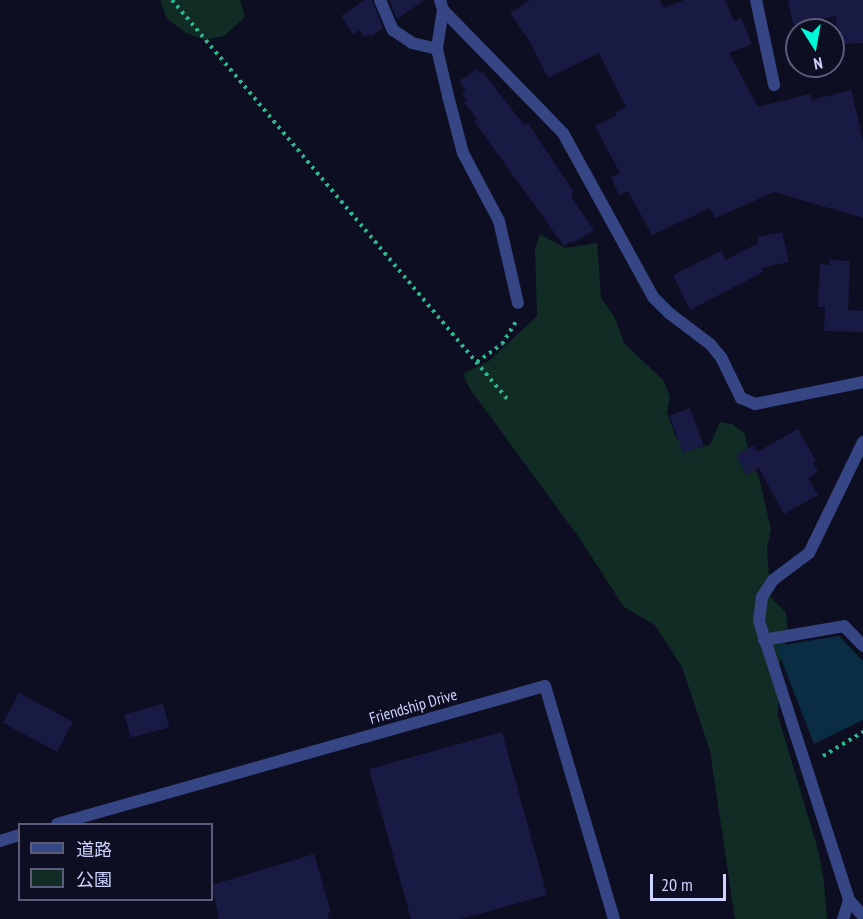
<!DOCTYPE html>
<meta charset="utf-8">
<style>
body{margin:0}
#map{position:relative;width:863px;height:919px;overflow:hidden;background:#0d0e22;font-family:"PT Sans Narrow","Noto Sans JP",sans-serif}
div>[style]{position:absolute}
.green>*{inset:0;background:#102c24}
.water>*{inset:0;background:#0a2d44}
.building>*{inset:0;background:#181a44;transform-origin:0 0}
.path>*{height:4px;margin-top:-2px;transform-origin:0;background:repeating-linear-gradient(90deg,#2ab78d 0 3px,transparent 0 7.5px)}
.lane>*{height:12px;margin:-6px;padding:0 6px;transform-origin:6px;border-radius:6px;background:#364583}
.street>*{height:12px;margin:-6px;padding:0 6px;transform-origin:6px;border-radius:6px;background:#364583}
span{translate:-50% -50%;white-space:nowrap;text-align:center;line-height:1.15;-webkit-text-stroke:4.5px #0d0e22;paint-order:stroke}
.street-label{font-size:16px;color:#ced4ff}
.legend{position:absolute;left:18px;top:823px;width:195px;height:78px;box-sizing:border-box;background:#0d0e22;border:2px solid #5a5d7a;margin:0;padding:8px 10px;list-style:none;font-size:18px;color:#ced4ff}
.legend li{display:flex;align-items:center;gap:12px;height:30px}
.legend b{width:30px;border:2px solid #5a5d7a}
.north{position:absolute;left:785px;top:18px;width:60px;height:60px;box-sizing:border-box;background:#0d0e22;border:2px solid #5a5d7a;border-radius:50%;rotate:169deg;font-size:16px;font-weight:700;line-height:24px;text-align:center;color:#ced4ff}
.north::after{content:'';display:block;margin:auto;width:21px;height:27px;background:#00f9d7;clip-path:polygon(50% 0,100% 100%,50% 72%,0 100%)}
.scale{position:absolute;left:650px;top:874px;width:76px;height:27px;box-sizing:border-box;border:3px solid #ced4ff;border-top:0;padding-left:8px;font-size:18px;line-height:21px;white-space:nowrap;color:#ced4ff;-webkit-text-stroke:4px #0d0e22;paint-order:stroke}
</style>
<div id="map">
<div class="green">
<div style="clip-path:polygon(160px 0,240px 0,245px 17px,224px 36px,205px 40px,186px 33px,167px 19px)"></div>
<div style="clip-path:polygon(540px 234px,565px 248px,597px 243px,601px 298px,614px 316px,624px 343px,664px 381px,670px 397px,667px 413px,676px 437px,685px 451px,710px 445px,720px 422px,732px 424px,745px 434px,750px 460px,759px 477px,771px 529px,767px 549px,771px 598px,786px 612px,788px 635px,779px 666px,778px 716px,819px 853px,824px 883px,827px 919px,735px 919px,710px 751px,682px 667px,655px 625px,624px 607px,580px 539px,470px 389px,463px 374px,489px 361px,537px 316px,535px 249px)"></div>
</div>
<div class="water">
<div style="clip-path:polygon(839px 636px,863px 661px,863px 720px,814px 744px,776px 646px)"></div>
</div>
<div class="building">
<div style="clip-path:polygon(365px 0,372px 0,383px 28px,370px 37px,369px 34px,364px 37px,360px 30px,353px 34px,341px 16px)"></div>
<div style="clip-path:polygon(389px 0,425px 0,397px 19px)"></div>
<div style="clip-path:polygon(530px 0,659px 0,664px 8px,684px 0,725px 0,734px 21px,741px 18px,752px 44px,729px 53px,758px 107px,810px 94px,812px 100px,851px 90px,863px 140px,863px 218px,774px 192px,715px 218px,710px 208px,652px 235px,628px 191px,619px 195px,611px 177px,620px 173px,595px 126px,617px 115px,615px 113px,626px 107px,599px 53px,548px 78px,529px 40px,510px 13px)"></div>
<div style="clip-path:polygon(788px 0,863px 0,863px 43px,837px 44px,836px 16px,793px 25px)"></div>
<div style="clip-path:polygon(477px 69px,480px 74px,483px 72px,524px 125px,528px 123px,574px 192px,571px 194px,574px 201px,594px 230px,573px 243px,572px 241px,564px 246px,474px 121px,477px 119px,464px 102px,467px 101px,462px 94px,466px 91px,459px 81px)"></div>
<div style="clip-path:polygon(782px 232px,789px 262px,762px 268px,763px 272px,690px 310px,673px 275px,721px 251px,726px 260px,758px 243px,757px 237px)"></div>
<div style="clip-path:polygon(829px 260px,850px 261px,848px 310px,863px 311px,863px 332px,824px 331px,825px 307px,818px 307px,820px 264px,829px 265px)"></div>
<div style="left:690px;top:408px;width:40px;height:22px;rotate:70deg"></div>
<div style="clip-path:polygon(798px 429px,816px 461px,813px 463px,818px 472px,808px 478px,818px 495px,784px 514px,759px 468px,747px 475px,736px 455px,754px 445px,757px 452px)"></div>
<div style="left:19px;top:693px;width:61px;height:34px;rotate:28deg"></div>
<div style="left:163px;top:704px;width:24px;height:40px;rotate:75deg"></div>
<div style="clip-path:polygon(502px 732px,547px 895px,461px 919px,411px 919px,369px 769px)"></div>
<div style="clip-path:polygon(314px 854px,331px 912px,327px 913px,329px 919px,219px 919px,212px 885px)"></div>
</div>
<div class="path">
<div style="left:172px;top:0;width:524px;rotate:49.96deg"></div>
<div style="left:477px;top:362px;width:31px;rotate:-36deg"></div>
<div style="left:502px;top:344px;width:28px;rotate:-58deg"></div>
<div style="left:823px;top:756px;width:47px;rotate:-31deg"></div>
</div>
<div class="lane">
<div style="left:380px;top:0;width:33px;rotate:67deg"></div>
<div style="left:393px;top:30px;width:23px;rotate:34deg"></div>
<div style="left:412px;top:43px;width:26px;rotate:13deg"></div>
<div style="left:57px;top:824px;width:507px;rotate:-15.79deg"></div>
<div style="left:545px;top:686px;width:243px;rotate:73.5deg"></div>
<div style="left:0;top:841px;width:21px;rotate:-17deg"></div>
<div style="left:843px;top:919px;width:20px;rotate:-72deg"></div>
</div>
<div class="street">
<div style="left:440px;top:0;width:10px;rotate:73deg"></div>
<div style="left:443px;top:10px;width:172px;rotate:45.7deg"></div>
<div style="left:563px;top:133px;width:187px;rotate:61.2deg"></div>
<div style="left:653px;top:297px;width:23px;rotate:45deg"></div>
<div style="left:669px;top:313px;width:51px;rotate:37.1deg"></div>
<div style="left:710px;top:344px;width:17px;rotate:50deg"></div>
<div style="left:721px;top:357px;width:46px;rotate:64deg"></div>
<div style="left:741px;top:398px;width:15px;rotate:23deg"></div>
<div style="left:755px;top:404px;width:110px;rotate:-11.5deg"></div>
<div style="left:756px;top:0;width:87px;rotate:78deg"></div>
<div style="left:443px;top:10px;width:39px;rotate:99deg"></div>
<div style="left:437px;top:49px;width:48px;rotate:76.8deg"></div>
<div style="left:448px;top:96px;width:59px;rotate:75.3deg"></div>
<div style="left:463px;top:153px;width:77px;rotate:62.1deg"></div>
<div style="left:499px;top:221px;width:84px;rotate:77deg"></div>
<div style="left:863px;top:442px;width:123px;rotate:115.9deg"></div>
<div style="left:809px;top:553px;width:45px;rotate:143.1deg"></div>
<div style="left:773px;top:580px;width:20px;rotate:123deg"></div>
<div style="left:762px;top:597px;width:24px;rotate:97deg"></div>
<div style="left:759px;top:621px;width:293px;rotate:72.1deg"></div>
<div style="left:849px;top:900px;width:21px;rotate:49deg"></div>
<div style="left:764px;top:640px;width:81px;rotate:-9.9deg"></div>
<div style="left:844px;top:626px;width:28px;rotate:46deg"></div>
</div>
<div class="street-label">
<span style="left:413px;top:706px;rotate:-16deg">Friendship Drive</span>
</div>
<ul class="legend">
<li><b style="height:8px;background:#364583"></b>道路</li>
<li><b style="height:16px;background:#102c24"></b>公園</li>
</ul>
<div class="north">N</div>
<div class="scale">20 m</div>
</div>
